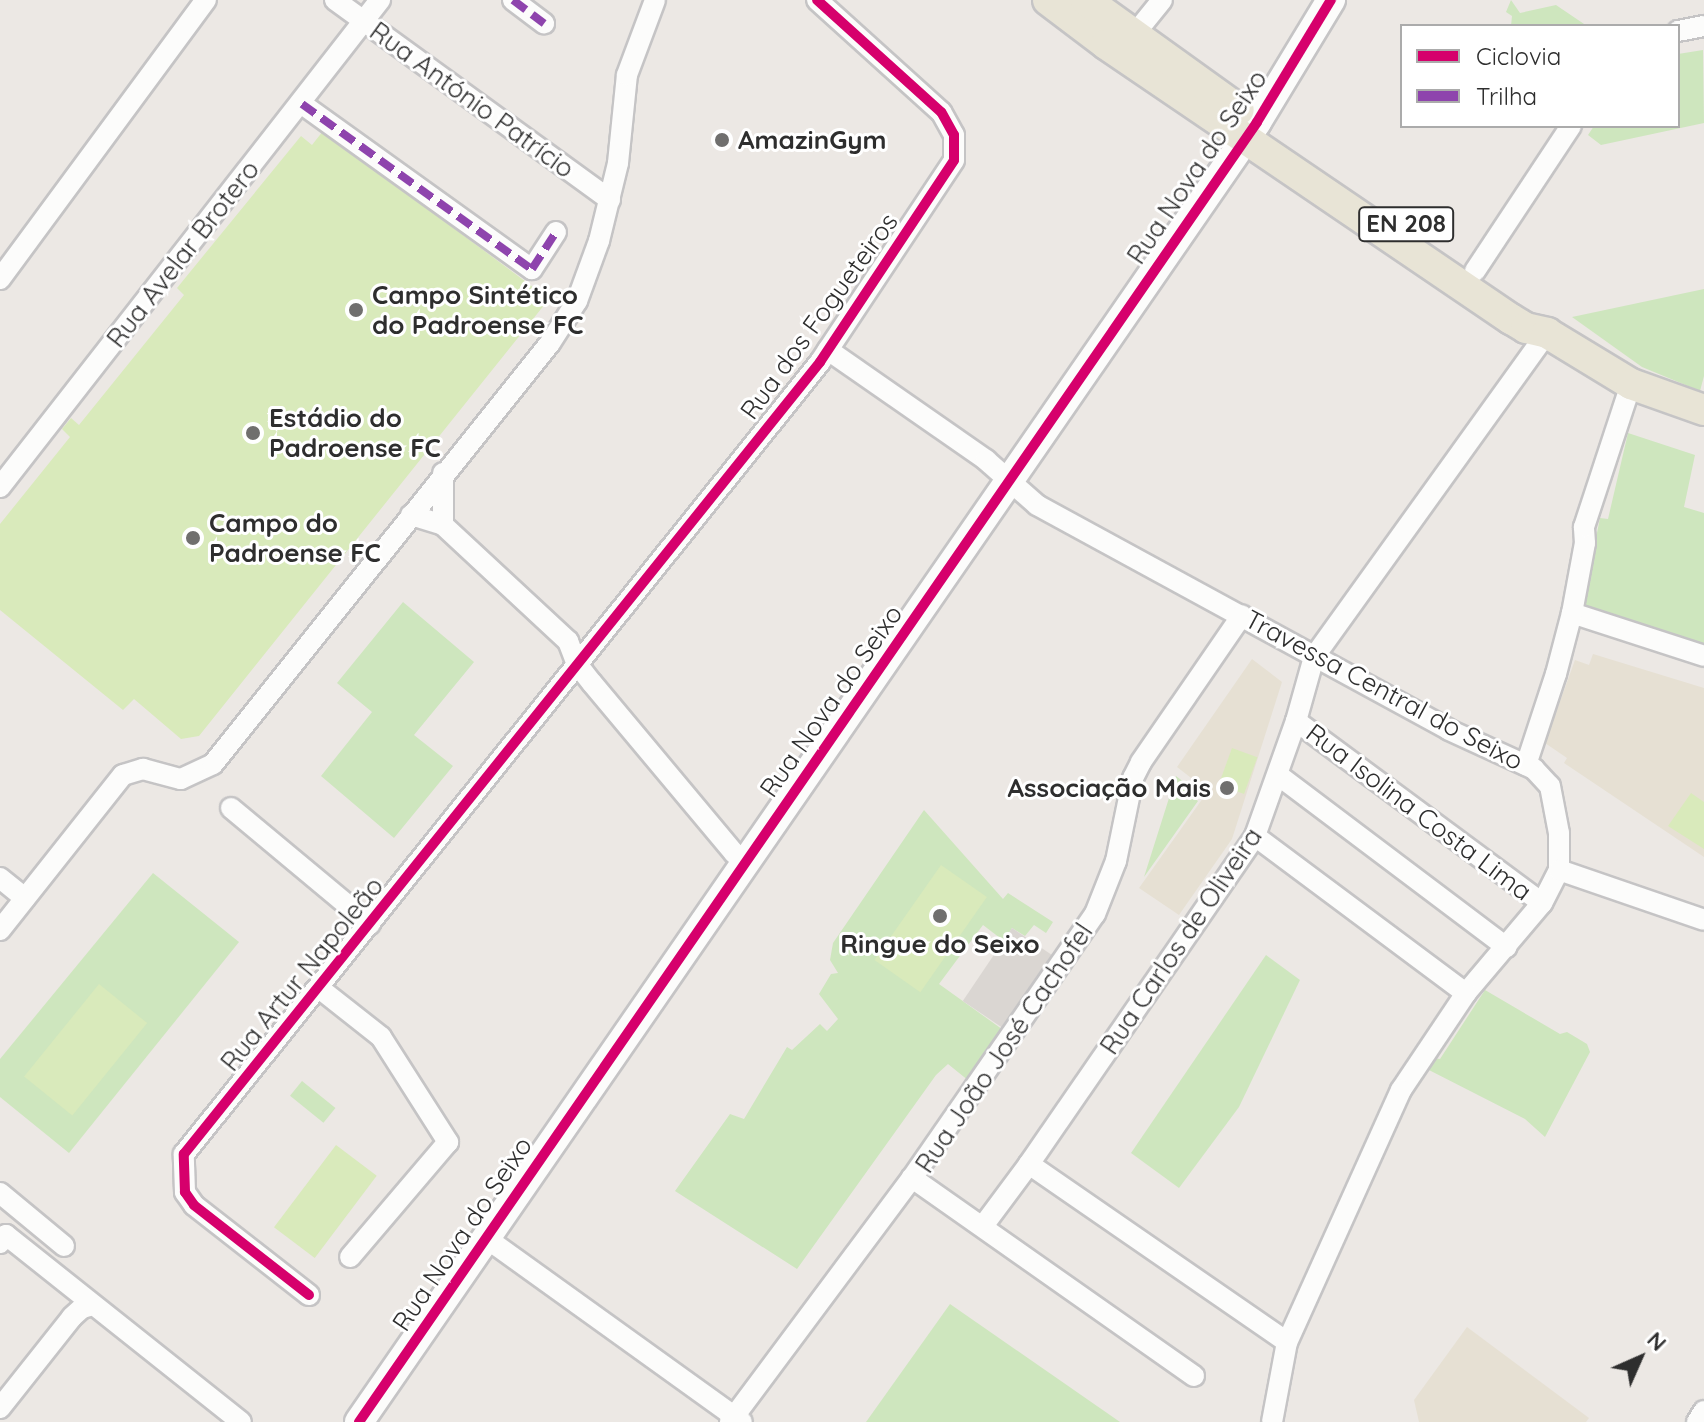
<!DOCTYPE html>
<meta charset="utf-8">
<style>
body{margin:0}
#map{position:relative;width:1704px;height:1422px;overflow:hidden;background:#ece8e4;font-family:Quicksand,sans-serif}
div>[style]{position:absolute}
.education>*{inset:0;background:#e6e0d3}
.green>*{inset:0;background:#cee6be;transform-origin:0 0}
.pitch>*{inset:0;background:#d9eabb;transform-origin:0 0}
.plaza>*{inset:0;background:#dad6d2;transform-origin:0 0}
.roads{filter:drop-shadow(2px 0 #c5c4c5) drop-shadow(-2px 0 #c5c4c5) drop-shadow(0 2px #c5c4c5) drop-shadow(0 -2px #c5c4c5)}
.minor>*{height:20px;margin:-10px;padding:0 10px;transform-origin:10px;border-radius:10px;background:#fcfcfb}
.secondary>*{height:28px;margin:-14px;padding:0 14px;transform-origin:14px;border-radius:14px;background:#fcfcfb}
.primary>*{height:30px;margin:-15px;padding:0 15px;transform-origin:15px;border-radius:15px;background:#e8e4d6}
.quiet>*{height:8px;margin-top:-4px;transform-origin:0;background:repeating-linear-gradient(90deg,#8e44ad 0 16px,transparent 0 24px)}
.cycleway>*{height:10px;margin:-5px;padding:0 5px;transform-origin:5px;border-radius:5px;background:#d6006c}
.dots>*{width:22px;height:22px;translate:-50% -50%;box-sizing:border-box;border:4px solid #fff;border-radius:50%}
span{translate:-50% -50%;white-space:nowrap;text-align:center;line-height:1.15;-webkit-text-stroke:6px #fff;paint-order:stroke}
.shield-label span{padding:2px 6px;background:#fff;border:2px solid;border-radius:6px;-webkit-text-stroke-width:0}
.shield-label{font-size:24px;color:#2e2e2e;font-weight:700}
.street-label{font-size:26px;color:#2e2e2e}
.poi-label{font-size:26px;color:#2e2e2e;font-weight:700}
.left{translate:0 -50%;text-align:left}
.right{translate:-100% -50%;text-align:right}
.legend{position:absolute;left:1400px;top:24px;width:280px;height:104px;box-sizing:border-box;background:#fff;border:2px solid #ababab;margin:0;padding:10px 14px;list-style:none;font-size:24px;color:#2e2e2e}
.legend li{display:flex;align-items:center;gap:16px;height:40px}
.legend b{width:40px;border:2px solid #ababab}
.north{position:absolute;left:1600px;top:1318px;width:80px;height:80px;-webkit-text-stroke:6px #fff;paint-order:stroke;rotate:45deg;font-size:22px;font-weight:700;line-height:32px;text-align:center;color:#2e2e2e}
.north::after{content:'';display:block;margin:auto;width:28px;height:36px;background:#2e2e2e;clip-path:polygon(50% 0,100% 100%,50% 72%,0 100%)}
</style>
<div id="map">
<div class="education">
<div style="clip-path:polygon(1593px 654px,1704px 688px,1704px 857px,1564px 763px,1567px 758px,1545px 743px,1575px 660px,1589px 665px)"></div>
<div style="clip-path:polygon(1252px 659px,1282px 682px,1232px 839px,1179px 915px,1139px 888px,1208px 791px,1177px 767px)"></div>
<div style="clip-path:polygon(1467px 1327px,1589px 1418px,1586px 1422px,1419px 1422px,1414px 1400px)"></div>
</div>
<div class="green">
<div style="clip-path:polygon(1511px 0,1520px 13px,1556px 5px,1587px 26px,1511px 26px,1512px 16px,1506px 12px)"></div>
<div style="clip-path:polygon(1703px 50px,1704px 123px,1601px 145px,1588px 135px,1594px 126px,1678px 126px,1678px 54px)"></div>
<div style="clip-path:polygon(1704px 289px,1704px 376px,1700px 391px,1642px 367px,1572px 317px)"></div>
<div style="clip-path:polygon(1628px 433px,1695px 455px,1684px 507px,1704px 513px,1704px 645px,1582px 607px,1600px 518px,1608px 519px)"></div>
<div style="clip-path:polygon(403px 602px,474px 662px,414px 735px,453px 766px,394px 838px,321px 776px,372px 712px,337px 683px)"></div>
<div style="clip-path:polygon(1176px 776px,1198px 793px,1194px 798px,1198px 801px,1144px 877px)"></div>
<div style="clip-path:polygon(924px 810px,1003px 899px,1008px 893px,1053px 922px,1046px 933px,1034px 925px,1025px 936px,1012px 928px,1004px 941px,983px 925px,965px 949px,939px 984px,1006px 1032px,969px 1081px,948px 1064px,936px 1075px,797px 1269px,675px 1191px,730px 1114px,744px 1119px,787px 1047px,792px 1050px,820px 1024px,827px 1031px,838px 1019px,819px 994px,831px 974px,838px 973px,830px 960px,833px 943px)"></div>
<div style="clip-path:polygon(153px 873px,239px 942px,69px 1153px,0 1097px,0 1059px)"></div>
<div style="clip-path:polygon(1266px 955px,1300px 980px,1239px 1107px,1179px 1188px,1131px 1153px)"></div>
<div style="clip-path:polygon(1485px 990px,1560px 1034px,1567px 1032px,1587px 1044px,1590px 1052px,1545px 1137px,1525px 1119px,1425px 1068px,1432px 1058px,1440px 1059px)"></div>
<div style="left:302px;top:1081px;width:43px;height:19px;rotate:39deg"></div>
<div style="clip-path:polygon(950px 1304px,1120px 1422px,866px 1422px)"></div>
</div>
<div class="pitch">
<div style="clip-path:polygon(323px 131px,549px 299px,199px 736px,181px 739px,134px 699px,123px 710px,0 610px,0 524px,70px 437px,62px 429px,71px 418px,79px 425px,184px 295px,177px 288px,301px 136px,312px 145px)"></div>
<div style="left:1232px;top:748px;width:27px;height:39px;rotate:20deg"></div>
<div style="clip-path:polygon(1691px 793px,1704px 802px,1704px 849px,1668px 826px)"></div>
<div style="left:941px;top:865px;width:56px;height:116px;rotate:35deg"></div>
<div style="left:99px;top:984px;width:62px;height:119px;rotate:39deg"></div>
<div style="left:336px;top:1145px;width:51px;height:103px;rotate:37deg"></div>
</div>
<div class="plaza">
<div style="left:1012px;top:928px;width:54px;height:88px;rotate:34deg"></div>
</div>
<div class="roads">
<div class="minor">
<div style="left:335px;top:0;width:340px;rotate:36deg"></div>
<div style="left:513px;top:0;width:39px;rotate:37deg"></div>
<div style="left:1678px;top:31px;width:26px;rotate:-11deg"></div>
<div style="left:1133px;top:36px;width:46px;rotate:-51.1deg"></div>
<div style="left:302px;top:104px;width:283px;rotate:35.7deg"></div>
<div style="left:532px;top:269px;width:44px;rotate:-57deg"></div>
<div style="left:1475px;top:271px;width:174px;rotate:-56.5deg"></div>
<div style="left:0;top:279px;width:347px;rotate:-53.6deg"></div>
<div style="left:828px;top:350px;width:193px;rotate:34.8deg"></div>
<div style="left:986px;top:460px;width:68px;rotate:41.4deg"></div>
<div style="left:1037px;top:505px;width:469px;rotate:28.6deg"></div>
<div style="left:1449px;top:730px;width:94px;rotate:24.6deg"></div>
<div style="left:1534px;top:769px;width:23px;rotate:47deg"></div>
<div style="left:1550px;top:786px;width:48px;rotate:79.2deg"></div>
<div style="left:1559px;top:833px;width:37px;rotate:90deg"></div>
<div style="left:1559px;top:870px;width:37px;rotate:117deg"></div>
<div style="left:1542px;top:903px;width:118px;rotate:130.2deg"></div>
<div style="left:1466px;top:993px;width:117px;rotate:123.8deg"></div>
<div style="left:1401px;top:1090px;width:277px;rotate:114.3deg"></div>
<div style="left:1287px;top:1342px;width:81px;rotate:100.6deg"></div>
<div style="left:0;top:487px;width:618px;rotate:-52.04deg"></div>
<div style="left:411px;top:515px;width:34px;rotate:17deg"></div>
<div style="left:443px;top:525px;width:171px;rotate:42.9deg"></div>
<div style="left:568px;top:641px;width:25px;rotate:69deg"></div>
<div style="left:577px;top:664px;width:24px;rotate:52deg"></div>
<div style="left:592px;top:683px;width:222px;rotate:50.1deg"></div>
<div style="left:734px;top:853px;width:16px;rotate:35deg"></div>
<div style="left:443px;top:525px;width:52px;rotate:-90deg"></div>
<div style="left:1572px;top:613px;width:139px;rotate:18deg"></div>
<div style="left:1296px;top:721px;width:306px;rotate:36.5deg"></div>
<div style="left:1526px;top:765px;width:96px;rotate:-71.8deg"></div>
<div style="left:1556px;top:674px;width:63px;rotate:-75.3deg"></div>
<div style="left:1572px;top:613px;width:71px;rotate:-79.5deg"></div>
<div style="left:1585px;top:543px;width:16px;rotate:-94deg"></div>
<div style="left:1584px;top:527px;width:151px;rotate:-71.8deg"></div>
<div style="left:1278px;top:775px;width:286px;rotate:37deg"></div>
<div style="left:231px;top:808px;width:181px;rotate:39.8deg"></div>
<div style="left:1255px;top:836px;width:263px;rotate:36.7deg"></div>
<div style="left:1559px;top:870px;width:153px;rotate:19deg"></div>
<div style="left:0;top:878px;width:32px;rotate:39deg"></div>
<div style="left:0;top:930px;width:198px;rotate:-51.6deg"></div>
<div style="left:123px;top:775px;width:21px;rotate:-17deg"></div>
<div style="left:143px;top:769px;width:39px;rotate:15deg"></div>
<div style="left:181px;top:779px;width:35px;rotate:-25deg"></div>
<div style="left:213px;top:764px;width:539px;rotate:-51.32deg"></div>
<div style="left:550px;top:343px;width:50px;rotate:-57.3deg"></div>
<div style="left:577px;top:301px;width:64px;rotate:-69.9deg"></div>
<div style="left:599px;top:241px;width:80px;rotate:-76.3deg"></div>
<div style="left:618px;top:163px;width:88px;rotate:-84.2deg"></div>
<div style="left:627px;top:75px;width:80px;rotate:-69.5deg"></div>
<div style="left:319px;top:988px;width:79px;rotate:38.3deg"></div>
<div style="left:381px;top:1037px;width:125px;rotate:57.5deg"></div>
<div style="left:448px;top:1142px;width:151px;rotate:130.4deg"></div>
<div style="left:1029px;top:1164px;width:398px;rotate:-55.4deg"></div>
<div style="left:1255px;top:836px;width:122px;rotate:-70.4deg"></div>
<div style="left:1296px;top:721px;width:66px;rotate:-74.3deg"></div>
<div style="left:1314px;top:657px;width:399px;rotate:-54.3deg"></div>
<div style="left:0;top:1193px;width:83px;rotate:39.6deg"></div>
<div style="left:983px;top:1226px;width:77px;rotate:-53.4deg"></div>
<div style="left:1029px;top:1164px;width:313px;rotate:34.6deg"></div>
<div style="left:486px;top:1238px;width:315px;rotate:35.7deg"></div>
<div style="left:0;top:1243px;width:10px;rotate:-53deg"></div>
<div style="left:6px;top:1235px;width:300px;rotate:38.5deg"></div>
<div style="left:309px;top:1295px;width:146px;rotate:-142deg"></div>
<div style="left:194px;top:1205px;width:16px;rotate:-125deg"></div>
<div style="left:185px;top:1192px;width:38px;rotate:-92deg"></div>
<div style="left:184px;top:1154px;width:1016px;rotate:-51.23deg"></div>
<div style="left:820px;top:362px;width:242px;rotate:-56.4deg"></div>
<div style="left:954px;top:160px;width:25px;rotate:-90deg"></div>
<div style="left:954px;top:135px;width:26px;rotate:-119deg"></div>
<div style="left:941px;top:112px;width:167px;rotate:-137.9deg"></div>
<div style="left:1194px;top:1376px;width:345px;rotate:-144.9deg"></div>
<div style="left:912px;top:1178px;width:321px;rotate:-55.3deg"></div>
<div style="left:1095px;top:914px;width:57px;rotate:-68.4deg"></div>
<div style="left:1116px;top:861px;width:85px;rotate:-78.4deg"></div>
<div style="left:1133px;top:778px;width:18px;rotate:-63deg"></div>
<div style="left:1141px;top:762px;width:178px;rotate:-55.5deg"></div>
<div style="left:0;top:1408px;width:116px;rotate:-51.6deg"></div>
<div style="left:72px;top:1317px;width:13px;rotate:-42deg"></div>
<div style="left:82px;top:1308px;width:11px;rotate:-15deg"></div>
<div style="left:730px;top:1422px;width:304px;rotate:-53.3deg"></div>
<div style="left:1697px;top:1422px;width:13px;rotate:-58deg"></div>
</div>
<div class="secondary">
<div style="left:359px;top:1422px;width:1580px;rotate:-55.36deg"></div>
<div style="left:1257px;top:122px;width:143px;rotate:-58.8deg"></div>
</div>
<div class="primary">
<div style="left:1048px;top:0;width:73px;rotate:37.2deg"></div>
<div style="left:1106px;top:44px;width:490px;rotate:34.2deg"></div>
<div style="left:1511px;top:319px;width:17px;rotate:31deg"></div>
<div style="left:1526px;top:328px;width:22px;rotate:13deg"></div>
<div style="left:1547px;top:333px;width:98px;rotate:31.3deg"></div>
<div style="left:1631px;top:384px;width:77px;rotate:19.6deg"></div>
<div style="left:1086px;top:0;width:188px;rotate:35.7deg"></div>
</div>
</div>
<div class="quiet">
<div style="left:513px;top:0;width:39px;rotate:37deg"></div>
<div style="left:302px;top:104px;width:283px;rotate:35.7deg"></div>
<div style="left:532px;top:269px;width:44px;rotate:-57deg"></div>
</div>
<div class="cycleway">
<div style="left:309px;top:1295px;width:146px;rotate:-142deg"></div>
<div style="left:194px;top:1205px;width:16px;rotate:-125deg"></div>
<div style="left:185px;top:1192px;width:38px;rotate:-92deg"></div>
<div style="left:184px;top:1154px;width:1016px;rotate:-51.23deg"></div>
<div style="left:820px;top:362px;width:242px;rotate:-56.4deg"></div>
<div style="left:954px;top:160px;width:25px;rotate:-90deg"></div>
<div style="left:954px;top:135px;width:26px;rotate:-119deg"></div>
<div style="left:941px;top:112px;width:167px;rotate:-137.9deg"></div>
<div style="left:359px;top:1422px;width:1580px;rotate:-55.36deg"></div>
<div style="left:1257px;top:122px;width:143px;rotate:-58.8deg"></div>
</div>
<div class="dots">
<div style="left:722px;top:140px;background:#706f6e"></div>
<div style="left:356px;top:310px;background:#706f6e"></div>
<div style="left:253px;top:433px;background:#706f6e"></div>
<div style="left:193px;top:538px;background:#706f6e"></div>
<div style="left:1227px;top:788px;background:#706f6e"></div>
<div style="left:940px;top:916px;background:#706f6e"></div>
</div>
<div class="shield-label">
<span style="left:1406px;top:224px">EN 208</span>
</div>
<div class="street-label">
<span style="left:472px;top:100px;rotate:36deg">Rua António Patrício</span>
<span style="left:1197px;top:167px;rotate:-56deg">Rua Nova do Seixo</span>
<span style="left:183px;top:254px;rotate:-52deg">Rua Avelar Brotero</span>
<span style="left:819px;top:316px;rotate:-54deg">Rua dos Fogueteiros</span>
<span style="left:1384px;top:690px;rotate:28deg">Travessa Central do Seixo</span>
<span style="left:831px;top:701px;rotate:-55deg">Rua Nova do Seixo</span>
<span style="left:1419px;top:812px;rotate:37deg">Rua Isolina Costa Lima</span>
<span style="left:1181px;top:941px;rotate:-56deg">Rua Carlos de Oliveira</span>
<span style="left:302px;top:974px;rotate:-51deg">Rua Artur Napoleão</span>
<span style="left:1004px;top:1048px;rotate:-56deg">Rua João José Cachofel</span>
<span style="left:462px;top:1234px;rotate:-56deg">Rua Nova do Seixo</span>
</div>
<div class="poi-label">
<span class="left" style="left:738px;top:140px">AmazinGym</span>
<span class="left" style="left:372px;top:310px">Campo Sintético<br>do Padroense FC</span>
<span class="left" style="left:269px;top:433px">Estádio do<br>Padroense FC</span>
<span class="left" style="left:209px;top:538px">Campo do<br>Padroense FC</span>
<span class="right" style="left:1211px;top:788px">Associação Mais</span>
<span style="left:940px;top:944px">Ringue do Seixo</span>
</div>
<ul class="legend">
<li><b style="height:10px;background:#d6006c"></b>Ciclovia</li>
<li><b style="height:10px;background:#8e44ad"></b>Trilha</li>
</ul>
<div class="north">N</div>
</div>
